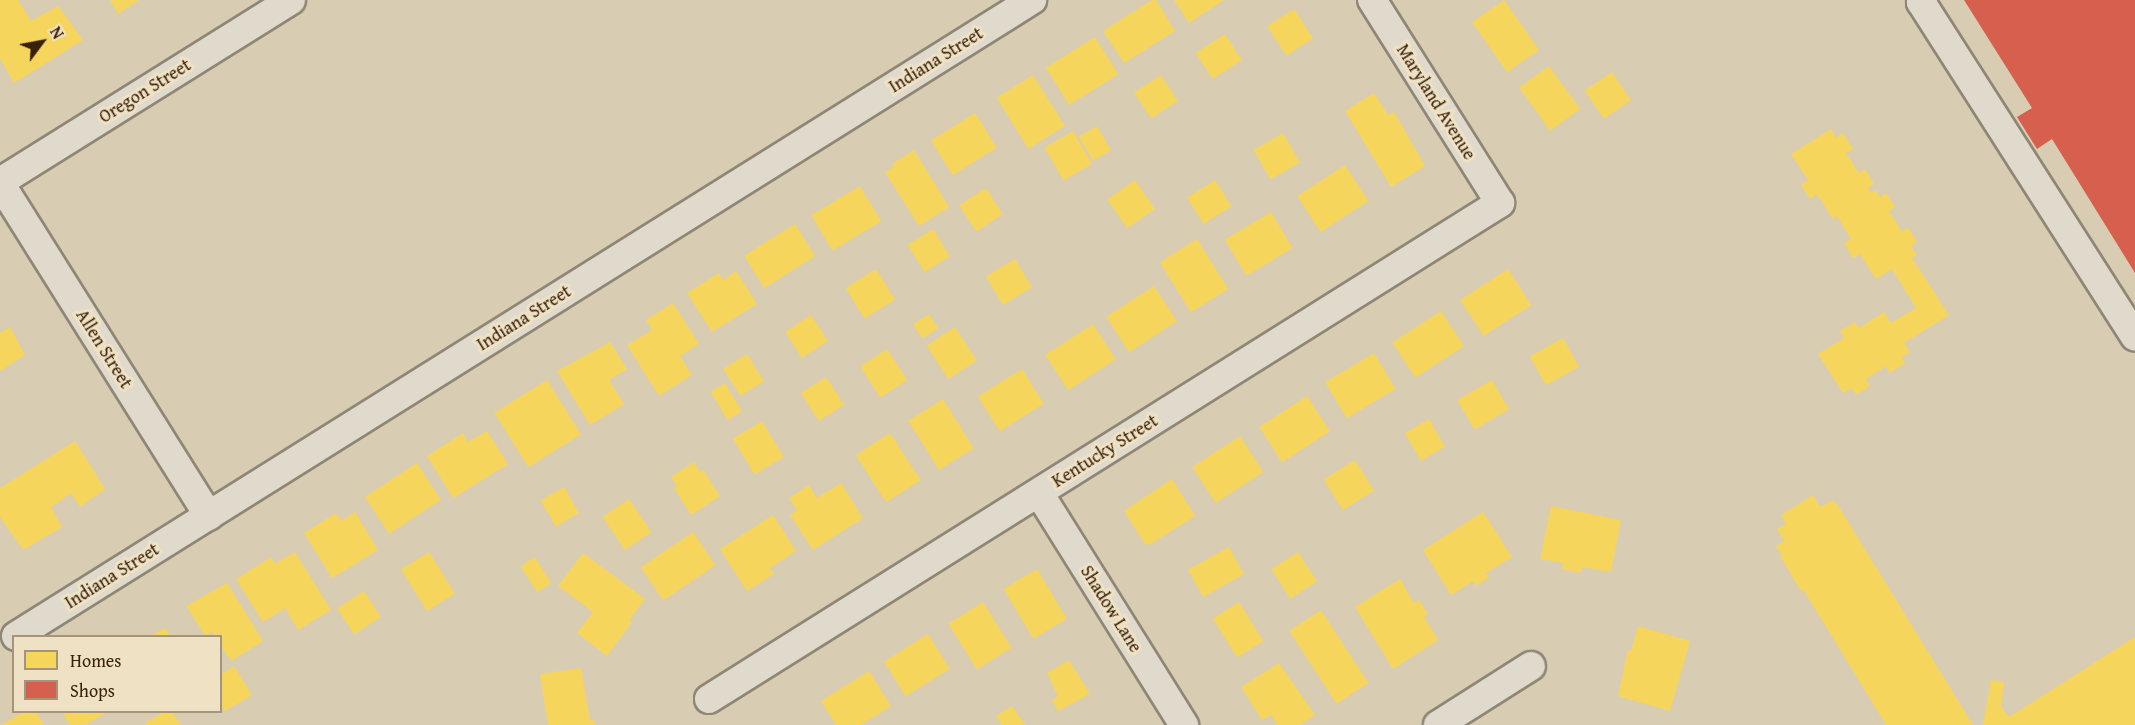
<!DOCTYPE html>
<style>
body{margin:0}
#map{position:relative;width:2135px;height:725px;overflow:hidden;background:#d8cdb3;font-family:"Gentium Book Plus",serif}
div>[style]{position:absolute}
.homes>*{inset:0;background:#f6d55c;transform-origin:0 0}
.shops>*{inset:0;background:#d6604d}
.roads{filter:drop-shadow(2px 0 #8f8675) drop-shadow(-2px 0 #8f8675) drop-shadow(0 2px #8f8675) drop-shadow(0 -2px #8f8675)}
.minor>*{height:28px;margin:-14px;padding:0 14px;transform-origin:14px;border-radius:14px;background:#e0dacd}
span{translate:-50% -50%;white-space:nowrap;text-align:center;line-height:1.15;-webkit-text-stroke:6px #efe2c4;paint-order:stroke}
.street-label{font-size:18px;color:#39200b}
.legend{position:absolute;left:12px;top:635px;width:210px;height:78px;box-sizing:border-box;background:#efe2c4;border:2px solid #a6947a;margin:0;padding:8px 10px;list-style:none;font-size:18px;color:#39200b}
.legend li{display:flex;align-items:center;gap:12px;height:30px}
.legend b{width:30px;border:2px solid #a6947a}
.north{position:absolute;left:12px;top:12px;width:60px;height:60px;-webkit-text-stroke:4px #efe2c4;paint-order:stroke;rotate:58deg;font-size:16px;font-weight:700;line-height:24px;text-align:center;color:#39200b}
.north::after{content:'';display:block;margin:auto;width:21px;height:27px;background:#39200b;clip-path:polygon(50% 0,100% 100%,50% 72%,0 100%)}
</style>
<div id="map">
<div class="homes">
<div style="clip-path:polygon(0 0,18px 0,31px 21px,58px 6px,83px 40px,14px 83px,0 58px)"></div>
<div style="clip-path:polygon(110px 0,139px 0,118px 14px)"></div>
<div style="clip-path:polygon(1152px 0,1156px 0,1175px 31px,1124px 63px,1103px 31px)"></div>
<div style="clip-path:polygon(1174px 0,1224px 0,1189px 23px)"></div>
<div style="left:1504px;top:0;width:61px;height:39px;rotate:55deg"></div>
<div style="left:1294px;top:9px;width:35px;height:32px;rotate:57deg"></div>
<div style="left:1225px;top:34px;width:31px;height:35px;rotate:57deg"></div>
<div style="left:1095px;top:37px;width:44px;height:58px;rotate:58deg"></div>
<div style="left:1549px;top:66px;width:53px;height:37px;rotate:54deg"></div>
<div style="left:1612px;top:72px;width:34px;height:33px;rotate:56deg"></div>
<div style="left:1033px;top:75px;width:60px;height:43px;rotate:58deg"></div>
<div style="left:1161px;top:75px;width:31px;height:32px;rotate:57deg"></div>
<div style="clip-path:polygon(1374px 93px,1388px 115px,1394px 112px,1425px 166px,1391px 187px,1345px 111px)"></div>
<div style="left:975px;top:113px;width:41px;height:52px;rotate:58deg"></div>
<div style="left:1097px;top:126px;width:28px;height:21px;rotate:60deg"></div>
<div style="clip-path:polygon(1831px 129px,1836px 138px,1843px 133px,1853px 149px,1846px 153px,1859px 173px,1865px 169px,1874px 184px,1868px 187px,1871px 193px,1876px 190px,1880px 197px,1886px 193px,1895px 207px,1889px 211px,1902px 232px,1908px 227px,1917px 242px,1911px 246px,1917px 255px,1912px 258px,1949px 315px,1904px 343px,1910px 352px,1902px 357px,1905px 363px,1890px 373px,1886px 366px,1866px 379px,1870px 386px,1856px 395px,1852px 388px,1843px 393px,1818px 354px,1844px 338px,1840px 331px,1855px 322px,1859px 328px,1884px 312px,1891px 323px,1916px 308px,1892px 269px,1876px 279px,1860px 254px,1853px 258px,1844px 243px,1851px 239px,1837px 216px,1833px 219px,1817px 194px,1810px 199px,1801px 185px,1808px 180px,1791px 154px)"></div>
<div style="left:1073px;top:131px;width:38px;height:33px;rotate:60deg"></div>
<div style="left:1283px;top:133px;width:34px;height:34px;rotate:60deg"></div>
<div style="clip-path:polygon(914px 150px,949px 207px,919px 226px,885px 172px,894px 167px,892px 164px)"></div>
<div style="left:1345px;top:165px;width:43px;height:57px;rotate:57deg"></div>
<div style="left:1135px;top:180px;width:35px;height:34px;rotate:55deg"></div>
<div style="left:1215px;top:180px;width:31px;height:33px;rotate:58deg"></div>
<div style="left:860px;top:186px;width:41px;height:57px;rotate:59deg"></div>
<div style="left:986px;top:188px;width:31px;height:32px;rotate:57deg"></div>
<div style="left:1271px;top:212px;width:42px;height:54px;rotate:59deg"></div>
<div style="left:795px;top:224px;width:38px;height:60px;rotate:58deg"></div>
<div style="left:933px;top:229px;width:32px;height:30px;rotate:58deg"></div>
<div style="left:1197px;top:239px;width:59px;height:44px;rotate:58deg"></div>
<div style="left:1015px;top:259px;width:33px;height:34px;rotate:59deg"></div>
<div style="left:876px;top:269px;width:36px;height:36px;rotate:58deg"></div>
<div style="left:1508px;top:269px;width:43px;height:57px;rotate:57deg"></div>
<div style="clip-path:polygon(736px 271px,757px 304px,712px 332px,687px 293px,719px 273px,723px 280px)"></div>
<div style="left:1154px;top:286px;width:42px;height:57px;rotate:57deg"></div>
<div style="clip-path:polygon(673px 303px,699px 344px,680px 356px,692px 375px,659px 396px,627px 345px,652px 330px,646px 320px)"></div>
<div style="left:1441px;top:311px;width:42px;height:58px;rotate:57deg"></div>
<div style="left:929px;top:314px;width:17px;height:19px;rotate:57deg"></div>
<div style="left:811px;top:315px;width:31px;height:31px;rotate:57deg"></div>
<div style="left:1093px;top:324px;width:42px;height:57px;rotate:57deg"></div>
<div style="clip-path:polygon(10px 327px,25px 355px,0 371px,0 333px)"></div>
<div style="left:955px;top:327px;width:40px;height:34px;rotate:57deg"></div>
<div style="left:1563px;top:338px;width:33px;height:38px;rotate:61deg"></div>
<div style="clip-path:polygon(610px 342px,627px 369px,609px 380px,624px 404px,590px 425px,557px 371px)"></div>
<div style="left:887px;top:349px;width:37px;height:32px;rotate:57deg"></div>
<div style="left:1374px;top:353px;width:42px;height:57px;rotate:59deg"></div>
<div style="left:747px;top:354px;width:32px;height:28px;rotate:58deg"></div>
<div style="left:1022px;top:369px;width:41px;height:52px;rotate:58deg"></div>
<div style="left:826px;top:377px;width:33px;height:30px;rotate:57deg"></div>
<div style="left:547px;top:380px;width:64px;height:62px;rotate:58deg"></div>
<div style="left:1492px;top:380px;width:34px;height:40px;rotate:60deg"></div>
<div style="left:725px;top:383px;width:33px;height:17px;rotate:59deg"></div>
<div style="left:1307px;top:396px;width:42px;height:57px;rotate:57deg"></div>
<div style="left:943px;top:399px;width:58px;height:41px;rotate:58deg"></div>
<div style="left:1429px;top:419px;width:32px;height:28px;rotate:60deg"></div>
<div style="left:762px;top:421px;width:42px;height:34px;rotate:59deg"></div>
<div style="clip-path:polygon(487px 431px,508px 464px,453px 498px,427px 456px,463px 433px,468px 442px)"></div>
<div style="left:890px;top:433px;width:56px;height:41px;rotate:57deg"></div>
<div style="left:1240px;top:436px;width:43px;height:57px;rotate:57deg"></div>
<div style="clip-path:polygon(75px 441px,105px 489px,80px 507px,71px 493px,51px 507px,62px 527px,23px 550px,0 517px,0 488px)"></div>
<div style="left:1355px;top:460px;width:36px;height:37px;rotate:58deg"></div>
<div style="clip-path:polygon(694px 462px,700px 472px,703px 470px,720px 496px,691px 515px,674px 488px,677px 486px,671px 477px)"></div>
<div style="left:417px;top:463px;width:44px;height:62px;rotate:57deg"></div>
<div style="clip-path:polygon(1172px 479px,1195px 516px,1149px 545px,1145px 544px,1124px 511px)"></div>
<div style="clip-path:polygon(841px 483px,863px 518px,813px 550px,790px 515px,797px 510px,789px 498px,809px 485px,817px 498px)"></div>
<div style="left:564px;top:487px;width:30px;height:27px;rotate:60deg"></div>
<div style="clip-path:polygon(1813px 495px,1820px 507px,1833px 500px,1839px 507px,1973px 725px,1886px 725px,1803px 589px,1801px 591px,1780px 556px,1782px 555px,1776px 546px,1784px 541px,1777px 529px,1786px 524px,1781px 515px)"></div>
<div style="left:629px;top:499px;width:40px;height:32px;rotate:56deg"></div>
<div style="clip-path:polygon(1551px 506px,1621px 520px,1611px 572px,1582px 567px,1581px 573px,1562px 569px,1563px 563px,1540px 559px)"></div>
<div style="clip-path:polygon(355px 512px,378px 550px,332px 578px,304px 533px,336px 513px,341px 521px)"></div>
<div style="clip-path:polygon(1483px 512px,1512px 557px,1486px 573px,1489px 577px,1476px 586px,1473px 581px,1451px 595px,1423px 550px)"></div>
<div style="clip-path:polygon(773px 515px,796px 551px,770px 568px,774px 574px,747px 591px,720px 549px)"></div>
<div style="left:693px;top:532px;width:40px;height:63px;rotate:56deg"></div>
<div style="left:1229px;top:547px;width:31px;height:47px;rotate:61deg"></div>
<div style="clip-path:polygon(295px 552px,331px 610px,298px 630px,285px 608px,263px 622px,236px 579px,271px 557px,275px 564px)"></div>
<div style="left:429px;top:552px;width:49px;height:33px;rotate:58deg"></div>
<div style="left:1298px;top:552px;width:35px;height:32px;rotate:57deg"></div>
<div style="clip-path:polygon(583px 553px,645px 599px,629px 620px,632px 622px,607px 656px,577px 633px,593px 612px,558px 586px)"></div>
<div style="left:535px;top:557px;width:31px;height:17px;rotate:58deg"></div>
<div style="left:1037px;top:569px;width:58px;height:39px;rotate:59deg"></div>
<div style="clip-path:polygon(1400px 579px,1414px 603px,1419px 600px,1428px 614px,1424px 617px,1438px 640px,1393px 669px,1355px 607px)"></div>
<div style="clip-path:polygon(227px 583px,263px 641px,231px 661px,220px 645px,220px 636px,215px 636px,212px 632px,205px 636px,186px 606px)"></div>
<div style="left:364px;top:591px;width:31px;height:32px;rotate:57deg"></div>
<div style="left:983px;top:602px;width:54px;height:41px;rotate:58deg"></div>
<div style="left:1239px;top:602px;width:46px;height:31px;rotate:58deg"></div>
<div style="left:1321px;top:610px;width:87px;height:38px;rotate:57deg"></div>
<div style="clip-path:polygon(1638px 626px,1690px 641px,1670px 711px,1618px 696px,1628px 650px,1631px 651px)"></div>
<div style="clip-path:polygon(165px 628px,170px 636px,150px 636px)"></div>
<div style="left:928px;top:634px;width:41px;height:52px;rotate:58deg"></div>
<div style="clip-path:polygon(2135px 637px,2135px 725px,1983px 725px,1991px 680px,2004px 682px,2001px 707px,2009px 717px)"></div>
<div style="clip-path:polygon(1069px 660px,1090px 694px,1058px 711px,1052px 700px,1058px 696px,1047px 673px)"></div>
<div style="clip-path:polygon(1279px 663px,1315px 715px,1300px 725px,1277px 725px,1271px 715px,1262px 720px,1241px 687px)"></div>
<div style="clip-path:polygon(234px 666px,252px 695px,225px 711px,220px 704px,220px 675px)"></div>
<div style="clip-path:polygon(581px 668px,590px 721px,594px 720px,595px 725px,548px 725px,540px 674px)"></div>
<div style="clip-path:polygon(869px 671px,891px 706px,861px 725px,836px 725px,821px 701px)"></div>
<div style="clip-path:polygon(1012px 706px,1025px 725px,1002px 725px,996px 716px)"></div>
<div style="clip-path:polygon(23px 712px,36px 712px,44px 725px,2px 725px)"></div>
<div style="clip-path:polygon(62px 712px,107px 712px,85px 725px,70px 725px)"></div>
<div style="clip-path:polygon(164px 712px,172px 712px,181px 725px,146px 725px,145px 723px)"></div>
</div>
<div class="shops">
<div style="clip-path:polygon(1964px 0,2135px 0,2135px 273px,2052px 139px,2037px 149px,2017px 117px,2032px 108px)"></div>
</div>
<div class="roads">
<div class="minor">
<div style="left:1923px;top:0;width:3px;rotate:135deg"></div>
<div style="left:1921px;top:2px;width:397px;rotate:57.4deg"></div>
<div style="left:0;top:182px;width:343px;rotate:-32deg"></div>
<div style="left:0;top:183px;width:393px;rotate:57.9deg"></div>
<div style="left:1039px;top:493px;width:274px;rotate:58deg"></div>
<div style="left:16px;top:636px;width:1199px;rotate:-32.05deg"></div>
<div style="left:709px;top:699px;width:934px;rotate:-32.09deg"></div>
<div style="left:1500px;top:203px;width:240px;rotate:-122.2deg"></div>
<div style="left:1438px;top:725px;width:110px;rotate:-32.4deg"></div>
</div>
</div>
<div class="street-label">
<span style="left:936px;top:60px;rotate:-32deg">Indiana Street</span>
<span style="left:145px;top:91px;rotate:-32deg">Oregon Street</span>
<span style="left:1436px;top:102px;rotate:58deg">Maryland Avenue</span>
<span style="left:524px;top:318px;rotate:-32deg">Indiana Street</span>
<span style="left:104px;top:349px;rotate:58deg">Allen Street</span>
<span style="left:1105px;top:451px;rotate:-32deg">Kentucky Street</span>
<span style="left:112px;top:576px;rotate:-32deg">Indiana Street</span>
<span style="left:1111px;top:609px;rotate:58deg">Shadow Lane</span>
</div>
<ul class="legend">
<li><b style="height:16px;background:#f6d55c"></b>Homes</li>
<li><b style="height:16px;background:#d6604d"></b>Shops</li>
</ul>
<div class="north">N</div>
</div>
